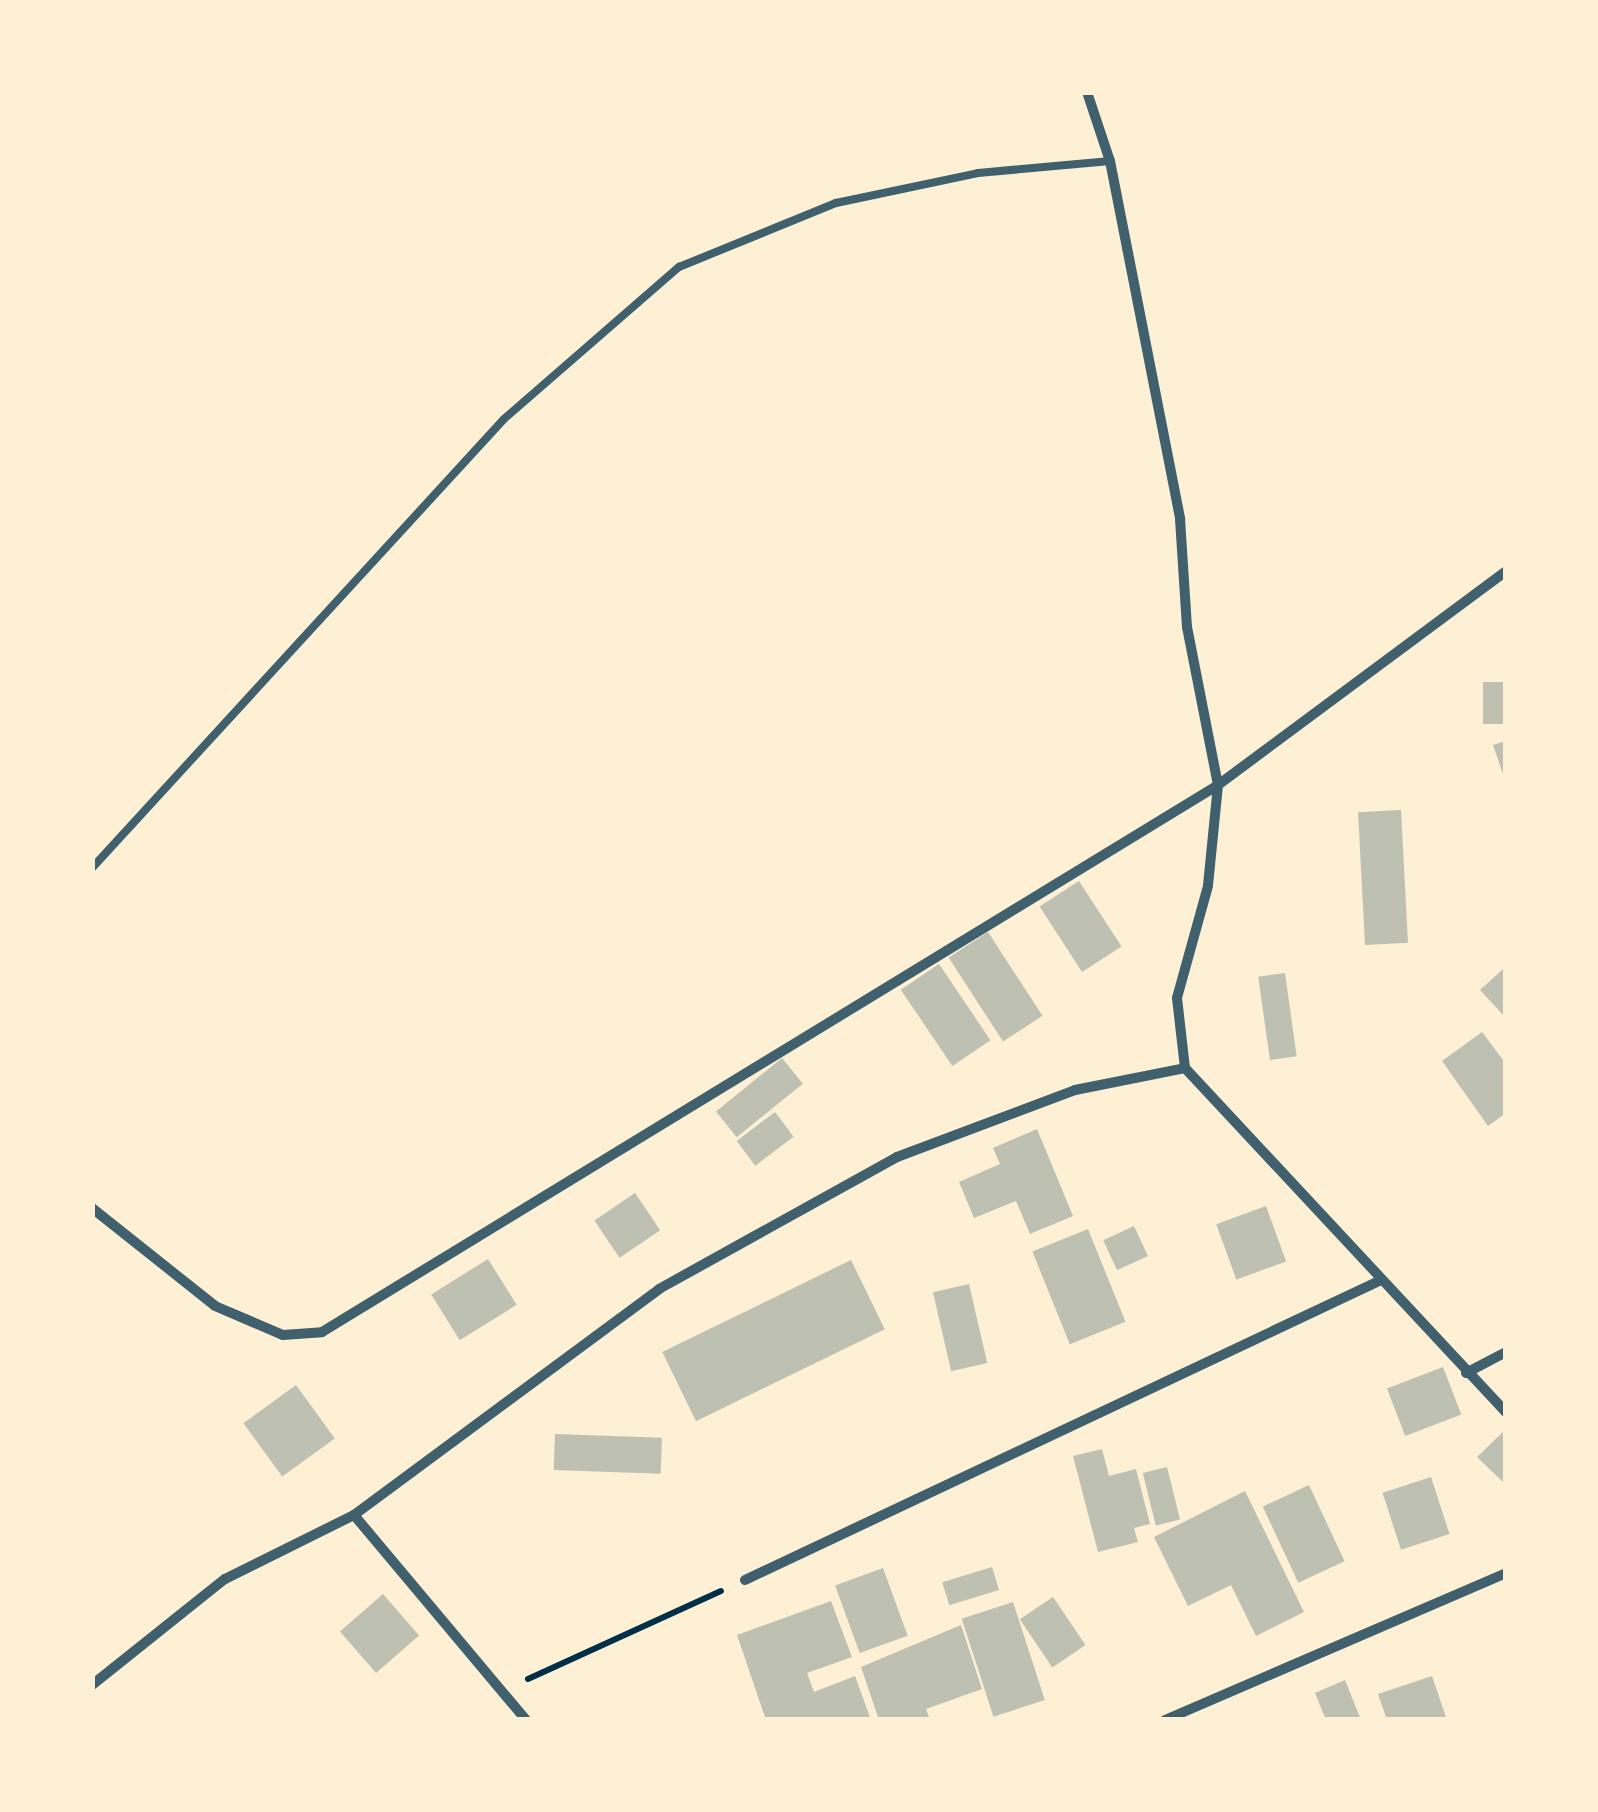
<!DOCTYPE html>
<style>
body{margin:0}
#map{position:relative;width:1598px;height:1812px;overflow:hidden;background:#fdf0d5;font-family:Overpass,sans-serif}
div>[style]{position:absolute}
.building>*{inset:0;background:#bec0b2;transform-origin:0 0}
.path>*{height:6px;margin:-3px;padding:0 3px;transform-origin:3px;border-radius:3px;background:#003049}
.service>*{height:8px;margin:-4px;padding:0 4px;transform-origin:4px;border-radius:4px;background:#3f606c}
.minor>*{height:10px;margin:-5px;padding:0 5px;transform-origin:5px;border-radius:5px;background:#3f606c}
span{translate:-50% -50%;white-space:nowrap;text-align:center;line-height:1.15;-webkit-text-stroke:8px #fdf0d5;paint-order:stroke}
.frame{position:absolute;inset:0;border:95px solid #fdf0d5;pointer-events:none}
</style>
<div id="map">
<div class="building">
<div style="left:1483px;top:682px;width:23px;height:42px"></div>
<div style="clip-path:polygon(1506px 741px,1506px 779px,1505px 780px,1493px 745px)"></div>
<div style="left:1401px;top:810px;width:133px;height:43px;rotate:87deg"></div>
<div style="left:1079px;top:881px;width:78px;height:47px;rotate:57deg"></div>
<div style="left:988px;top:932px;width:100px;height:47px;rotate:57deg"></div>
<div style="left:939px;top:964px;width:92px;height:46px;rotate:56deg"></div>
<div style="clip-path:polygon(1503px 969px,1506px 972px,1506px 1018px,1480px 990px)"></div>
<div style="left:1285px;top:973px;width:84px;height:27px;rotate:82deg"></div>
<div style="clip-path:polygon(1482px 1032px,1506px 1064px,1506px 1113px,1488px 1126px,1442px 1061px)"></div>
<div style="left:782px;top:1058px;width:33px;height:85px;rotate:51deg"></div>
<div style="left:775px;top:1112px;width:31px;height:48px;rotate:53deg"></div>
<div style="clip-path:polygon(1037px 1129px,1073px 1216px,1030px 1234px,1016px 1201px,974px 1218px,959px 1182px,1000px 1164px,993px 1148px)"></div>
<div style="left:635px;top:1193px;width:45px;height:49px;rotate:56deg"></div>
<div style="left:1266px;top:1206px;width:59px;height:53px;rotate:70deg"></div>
<div style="left:1134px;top:1226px;width:33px;height:34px;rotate:65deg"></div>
<div style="left:1088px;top:1229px;width:100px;height:60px;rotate:68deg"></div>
<div style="left:488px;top:1259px;width:54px;height:67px;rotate:58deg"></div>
<div style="left:851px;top:1260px;width:77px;height:210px;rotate:64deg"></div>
<div style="left:969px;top:1284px;width:81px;height:37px;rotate:77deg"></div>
<div style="left:1443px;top:1367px;width:51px;height:60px;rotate:69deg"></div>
<div style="left:296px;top:1385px;width:66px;height:65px;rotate:54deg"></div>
<div style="clip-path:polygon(1506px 1429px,1506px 1485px,1477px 1457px)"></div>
<div style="left:555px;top:1434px;width:107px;height:36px;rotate:2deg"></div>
<div style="clip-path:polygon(1102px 1449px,1109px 1476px,1136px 1469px,1150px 1524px,1134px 1528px,1138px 1542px,1098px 1552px,1073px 1456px)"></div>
<div style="left:1167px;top:1467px;width:54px;height:25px;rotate:76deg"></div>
<div style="left:1431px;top:1477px;width:60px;height:51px;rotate:72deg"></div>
<div style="left:1309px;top:1485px;width:84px;height:51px;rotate:65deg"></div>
<div style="clip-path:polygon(1245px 1491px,1304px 1612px,1256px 1636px,1231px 1585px,1188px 1606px,1154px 1537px)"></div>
<div style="left:992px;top:1567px;width:24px;height:52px;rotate:73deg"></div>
<div style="left:883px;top:1568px;width:72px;height:51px;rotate:70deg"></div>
<div style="left:383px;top:1594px;width:55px;height:57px;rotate:49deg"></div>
<div style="left:1053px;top:1597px;width:58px;height:40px;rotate:56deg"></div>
<div style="clip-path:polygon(831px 1601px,852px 1657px,807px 1673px,814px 1692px,855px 1676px,871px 1720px,766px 1720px,737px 1635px)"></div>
<div style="left:1013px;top:1602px;width:103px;height:54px;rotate:72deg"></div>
<div style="clip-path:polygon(961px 1625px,982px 1689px,926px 1709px,930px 1720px,879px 1720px,861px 1667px)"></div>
<div style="clip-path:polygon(1432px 1676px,1447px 1720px,1387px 1720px,1378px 1694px)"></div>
<div style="clip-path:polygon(1345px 1680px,1361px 1720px,1326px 1720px,1315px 1693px)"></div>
</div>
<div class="path">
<div style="left:528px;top:1679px;width:212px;rotate:-24.5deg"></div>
</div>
<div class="service">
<div style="left:92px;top:868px;width:609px;rotate:-47.46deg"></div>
<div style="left:504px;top:419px;width:232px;rotate:-41deg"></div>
<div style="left:679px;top:267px;width:170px;rotate:-22.2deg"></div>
<div style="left:836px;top:203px;width:145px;rotate:-11.9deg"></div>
<div style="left:978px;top:173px;width:133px;rotate:-5.2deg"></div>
</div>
<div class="minor">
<div style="left:1087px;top:92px;width:73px;rotate:71.6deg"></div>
<div style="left:1110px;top:161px;width:365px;rotate:78.9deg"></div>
<div style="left:1180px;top:519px;width:108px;rotate:86.3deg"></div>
<div style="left:1187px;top:627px;width:161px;rotate:78.9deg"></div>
<div style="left:1218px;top:785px;width:101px;rotate:95.7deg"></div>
<div style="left:1208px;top:886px;width:116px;rotate:105.5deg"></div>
<div style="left:1177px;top:998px;width:70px;rotate:83.5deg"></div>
<div style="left:1185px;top:1068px;width:471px;rotate:47deg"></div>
<div style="left:92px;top:1208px;width:157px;rotate:38.5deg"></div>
<div style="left:215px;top:1306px;width:74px;rotate:23.1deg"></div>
<div style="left:283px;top:1335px;width:39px;rotate:-4deg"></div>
<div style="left:322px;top:1332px;width:1050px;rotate:-31.4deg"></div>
<div style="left:1218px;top:785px;width:359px;rotate:-36.6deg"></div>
<div style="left:1466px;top:1373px;width:45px;rotate:-27.7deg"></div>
<div style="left:354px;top:1515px;width:268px;rotate:50deg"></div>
<div style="left:745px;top:1580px;width:701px;rotate:-25.25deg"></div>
<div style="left:92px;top:1685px;width:170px;rotate:-38.6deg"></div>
<div style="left:225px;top:1579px;width:144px;rotate:-26.4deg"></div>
<div style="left:354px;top:1515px;width:380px;rotate:-36.5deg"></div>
<div style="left:659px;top:1289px;width:272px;rotate:-29deg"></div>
<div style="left:897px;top:1157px;width:190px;rotate:-20.6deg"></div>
<div style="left:1075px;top:1090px;width:112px;rotate:-11.3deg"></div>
<div style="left:1165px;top:1720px;width:371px;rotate:-23.3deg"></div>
</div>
<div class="frame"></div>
</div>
